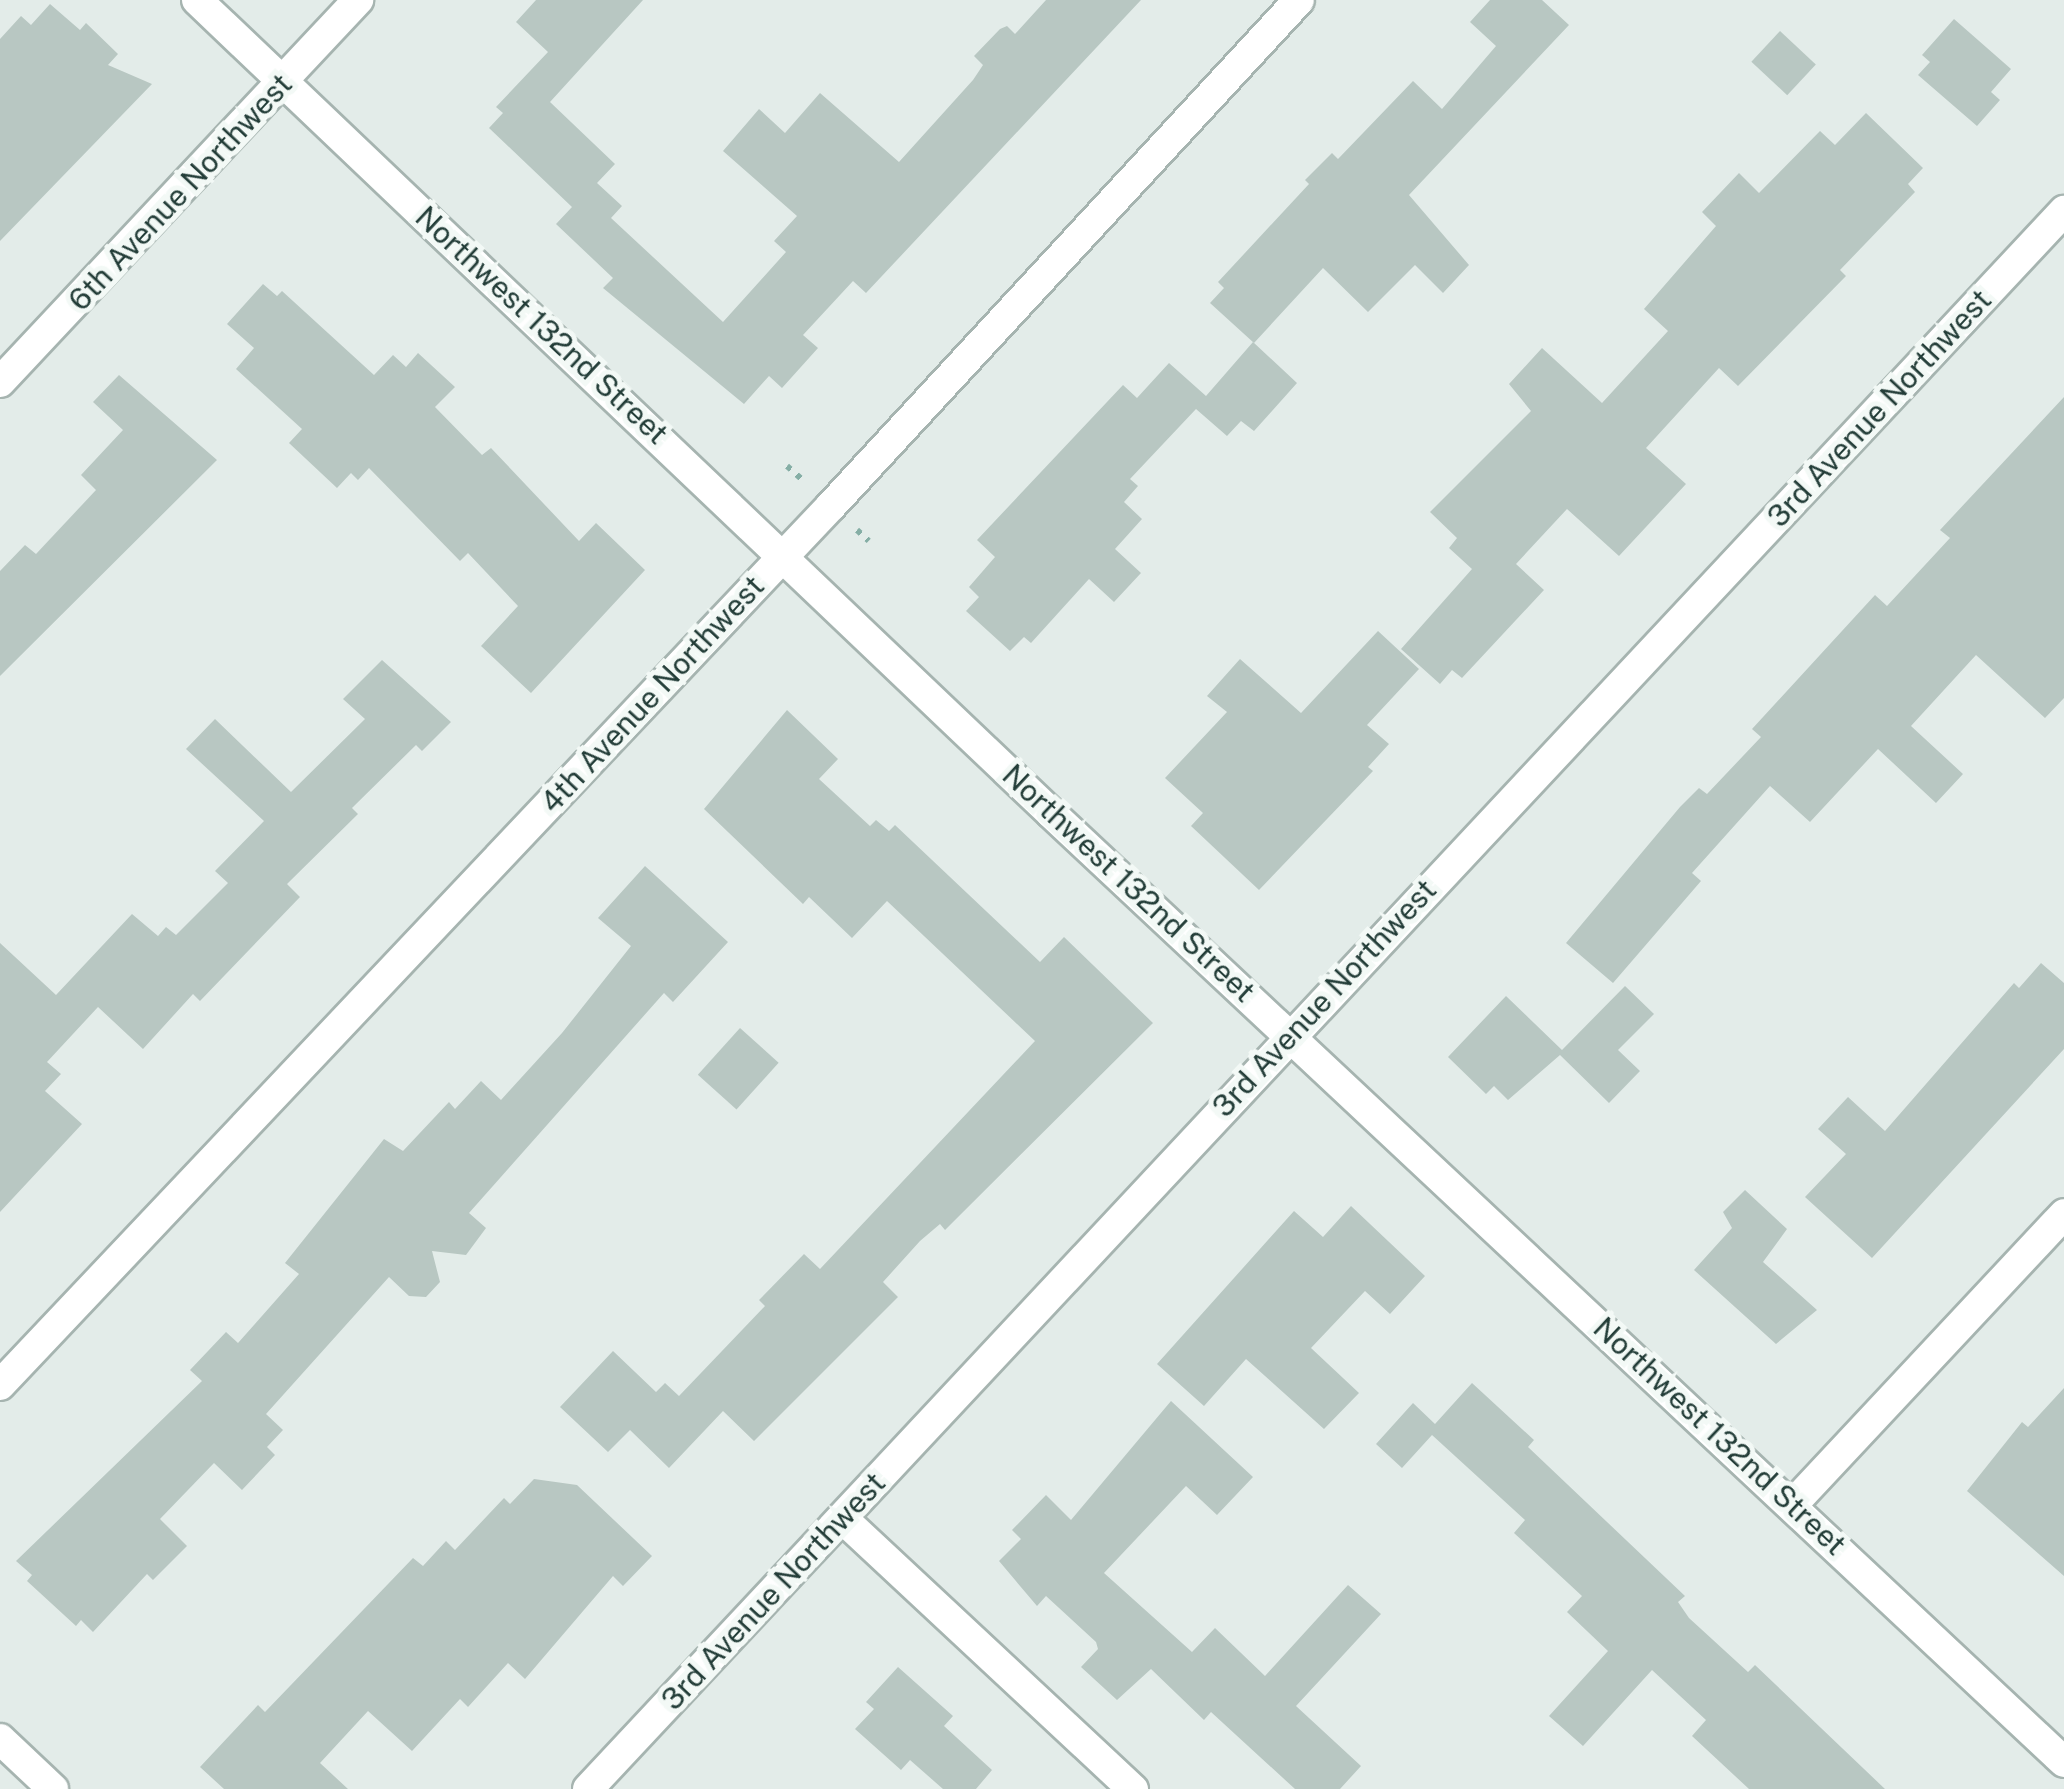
<!DOCTYPE html>
<style>
body{margin:0}
#map{position:relative;width:2064px;height:1789px;overflow:hidden;background:#e3ece9;font-family:"Public Sans",sans-serif}
div>[style]{position:absolute}
.building>*{inset:0;background:#b8c7c2;transform-origin:0 0}
.path>*{height:6px;margin-top:-3px;transform-origin:0;background:repeating-linear-gradient(90deg,#85aea5 0 5px,transparent 0 13px)}
.roads{filter:drop-shadow(2px 0 #a6b4b0) drop-shadow(-2px 0 #a6b4b0) drop-shadow(0 2px #a6b4b0) drop-shadow(0 -2px #a6b4b0)}
.street>*{height:30px;margin:-15px;padding:0 15px;transform-origin:15px;border-radius:15px;background:#fff}
.secondary>*{height:30px;margin:-15px;padding:0 15px;transform-origin:15px;border-radius:15px;background:#fff}
span{translate:-50% -50%;white-space:nowrap;text-align:center;line-height:1.15;-webkit-text-stroke:10px #f3f9f6;paint-order:stroke}
.street-label{font-size:30px;color:#233d38}
</style>
<div id="map">
<div class="building">
<div style="clip-path:polygon(536px 0,643px 0,550px 102px,615px 164px,597px 183px,622px 206px,611px 218px,723px 322px,786px 252px,774px 241px,797px 216px,723px 151px,759px 109px,785px 133px,820px 93px,899px 162px,973px 80px,983px 65px,974px 56px,1000px 29px,1007px 26px,1015px 34px,1046px 0,1141px 0,866px 293px,853px 281px,803px 335px,818px 348px,782px 388px,769px 376px,744px 404px,603px 288px,613px 278px,556px 224px,572px 207px,489px 128px,503px 113px,496px 107px,548px 52px,516px 22px)"></div>
<div style="clip-path:polygon(1490px 0,1542px 0,1569px 25px,1409px 195px,1469px 265px,1443px 293px,1415px 265px,1368px 312px,1323px 268px,1254px 343px,1210px 303px,1224px 288px,1218px 282px,1309px 184px,1305px 180px,1332px 153px,1338px 159px,1413px 81px,1442px 109px,1496px 46px,1470px 22px)"></div>
<div style="clip-path:polygon(50px 4px,80px 30px,86px 23px,118px 54px,108px 65px,152px 84px,0 241px,0 39px,21px 16px,31px 25px)"></div>
<div style="clip-path:polygon(1954px 19px,2011px 69px,1991px 92px,2000px 100px,1977px 126px,1918px 75px,1930px 62px,1922px 55px)"></div>
<div style="left:1780px;top:31px;width:49px;height:42px;rotate:43deg"></div>
<div style="clip-path:polygon(1866px 113px,1923px 168px,1908px 184px,1915px 192px,1840px 270px,1846px 276px,1738px 386px,1719px 368px,1646px 448px,1686px 484px,1619px 556px,1567px 509px,1516px 564px,1544px 590px,1462px 678px,1452px 670px,1440px 684px,1401px 649px,1472px 569px,1449px 548px,1457px 538px,1430px 512px,1531px 411px,1509px 384px,1542px 348px,1602px 403px,1668px 331px,1644px 309px,1716px 226px,1702px 212px,1739px 173px,1759px 193px,1820px 131px,1835px 145px)"></div>
<div style="clip-path:polygon(263px 284px,277px 296px,282px 291px,374px 375px,393px 355px,406px 367px,418px 353px,455px 387px,435px 407px,482px 455px,491px 448px,579px 541px,596px 523px,645px 570px,531px 693px,481px 646px,518px 606px,468px 553px,460px 561px,369px 468px,358px 480px,351px 473px,337px 488px,289px 443px,302px 429px,236px 369px,254px 348px,227px 324px)"></div>
<div style="clip-path:polygon(1253px 342px,1297px 383px,1254px 431px,1241px 421px,1227px 436px,1196px 409px,1130px 479px,1138px 486px,1124px 502px,1142px 519px,1115px 549px,1141px 573px,1114px 602px,1089px 579px,1031px 643px,1024px 637px,1010px 651px,966px 611px,979px 597px,969px 587px,995px 557px,977px 540px,1123px 385px,1137px 398px,1169px 363px,1206px 396px)"></div>
<div style="clip-path:polygon(119px 375px,217px 460px,0 676px,0 571px,25px 545px,36px 554px,96px 490px,81px 475px,123px 430px,93px 402px)"></div>
<div style="clip-path:polygon(2064px 397px,2064px 698px,2045px 718px,1976px 655px,1911px 726px,1963px 774px,1936px 803px,1878px 749px,1810px 822px,1770px 786px,1692px 873px,1701px 881px,1613px 983px,1566px 943px,1680px 807px,1699px 788px,1707px 794px,1761px 737px,1752px 729px,1875px 595px,1887px 606px,1950px 538px,1940px 530px)"></div>
<div style="clip-path:polygon(1378px 631px,1419px 669px,1367px 725px,1389px 744px,1368px 767px,1373px 771px,1259px 890px,1191px 826px,1203px 813px,1165px 778px,1227px 712px,1207px 696px,1240px 659px,1301px 713px)"></div>
<div style="clip-path:polygon(382px 660px,451px 722px,422px 751px,416px 745px,352px 808px,358px 814px,287px 884px,300px 897px,200px 1001px,193px 994px,143px 1049px,98px 1007px,47px 1062px,61px 1074px,45px 1091px,82px 1124px,0 1212px,0 943px,56px 995px,132px 914px,158px 936px,166px 927px,176px 935px,228px 883px,215px 871px,264px 821px,186px 749px,215px 719px,291px 792px,365px 719px,343px 699px)"></div>
<div style="clip-path:polygon(787px 710px,838px 759px,819px 779px,870px 826px,876px 820px,889px 831px,895px 825px,1040px 962px,1064px 937px,1153px 1023px,945px 1230px,940px 1224px,920px 1241px,883px 1282px,898px 1297px,754px 1441px,723px 1411px,669px 1468px,630px 1430px,608px 1452px,560px 1407px,613px 1351px,656px 1392px,665px 1383px,679px 1396px,765px 1306px,759px 1300px,804px 1254px,820px 1269px,1035px 1041px,887px 901px,852px 938px,809px 897px,803px 904px,704px 809px)"></div>
<div style="clip-path:polygon(645px 866px,728px 942px,673px 1002px,664px 993px,469px 1213px,486px 1228px,466px 1255px,432px 1251px,440px 1282px,426px 1297px,409px 1296px,389px 1277px,266px 1414px,283px 1430px,267px 1447px,275px 1455px,242px 1490px,214px 1463px,160px 1519px,187px 1546px,153px 1580px,147px 1574px,93px 1632px,81px 1620px,76px 1626px,27px 1581px,32px 1575px,16px 1561px,202px 1381px,190px 1370px,226px 1332px,238px 1343px,299px 1274px,285px 1263px,384px 1139px,403px 1151px,449px 1102px,455px 1109px,481px 1081px,501px 1100px,562px 1033px,631px 946px,598px 918px)"></div>
<div style="clip-path:polygon(2041px 963px,2064px 983px,2064px 1049px,1872px 1258px,1805px 1197px,1846px 1154px,1818px 1129px,1848px 1097px,1885px 1131px,2014px 983px,2019px 988px)"></div>
<div style="clip-path:polygon(1625px 986px,1654px 1014px,1618px 1050px,1640px 1071px,1609px 1103px,1560px 1055px,1508px 1100px,1494px 1086px,1486px 1094px,1448px 1057px,1506px 996px,1562px 1050px)"></div>
<div style="left:740px;top:1028px;width:52px;height:63px;rotate:42deg"></div>
<div style="clip-path:polygon(1745px 1190px,1787px 1229px,1763px 1262px,1817px 1310px,1776px 1344px,1694px 1270px,1732px 1228px,1723px 1212px)"></div>
<div style="clip-path:polygon(1351px 1206px,1425px 1276px,1390px 1314px,1365px 1291px,1311px 1348px,1359px 1393px,1324px 1429px,1246px 1359px,1204px 1406px,1157px 1364px,1294px 1211px,1323px 1237px)"></div>
<div style="clip-path:polygon(1472px 1383px,1534px 1440px,1528px 1447px,1685px 1596px,1678px 1602px,1689px 1618px,1748px 1672px,1755px 1665px,1885px 1789px,1749px 1789px,1692px 1736px,1706px 1720px,1652px 1670px,1583px 1746px,1549px 1716px,1608px 1651px,1567px 1612px,1582px 1596px,1514px 1533px,1525px 1520px,1432px 1435px,1402px 1468px,1376px 1444px,1413px 1403px,1435px 1424px)"></div>
<div style="clip-path:polygon(2064px 1388px,2064px 1576px,1967px 1491px,2022px 1422px,2028px 1427px)"></div>
<div style="clip-path:polygon(1171px 1401px,1253px 1477px,1217px 1515px,1186px 1486px,1104px 1573px,1192px 1652px,1215px 1628px,1265px 1676px,1348px 1585px,1381px 1614px,1296px 1706px,1361px 1766px,1340px 1789px,1295px 1789px,1211px 1712px,1204px 1720px,1151px 1669px,1117px 1700px,1081px 1667px,1098px 1649px,1096px 1642px,1046px 1596px,1037px 1606px,999px 1561px,1021px 1539px,1012px 1530px,1046px 1495px,1071px 1520px)"></div>
<div style="clip-path:polygon(534px 1479px,577px 1485px,652px 1556px,623px 1586px,613px 1576px,525px 1679px,508px 1663px,468px 1707px,460px 1699px,412px 1751px,368px 1711px,320px 1763px,348px 1789px,224px 1789px,200px 1767px,258px 1705px,265px 1712px,413px 1558px,423px 1566px,446px 1541px,455px 1550px,504px 1498px,510px 1504px)"></div>
<div style="clip-path:polygon(898px 1667px,953px 1716px,944px 1726px,992px 1770px,976px 1789px,943px 1789px,910px 1760px,901px 1770px,855px 1729px,874px 1709px,866px 1702px)"></div>
</div>
<div class="path">
<div style="left:787px;top:466px;width:24px;rotate:42deg"></div>
<div style="left:857px;top:530px;width:16px;rotate:43deg"></div>
</div>
<div class="roads">
<div class="street">
<div style="left:197px;top:0;width:1179px;rotate:43.59deg"></div>
<div style="left:1051px;top:813px;width:1388px;rotate:43.13deg"></div>
<div style="left:0;top:382px;width:524px;rotate:-46.86deg"></div>
<div style="left:0;top:1385px;width:1210px;rotate:-46.61deg"></div>
<div style="left:831px;top:506px;width:689px;rotate:-47.23deg"></div>
<div style="left:1793px;top:1504px;width:397px;rotate:-46.9deg"></div>
<div style="left:842px;top:1518px;width:398px;rotate:43deg"></div>
<div style="left:0;top:1739px;width:73px;rotate:43.3deg"></div>
</div>
<div class="secondary">
<div style="left:588px;top:1789px;width:2161px;rotate:-46.91deg"></div>
</div>
</div>
<div class="street-label">
<span style="left:180px;top:192px;rotate:-47deg">6th Avenue Northwest</span>
<span style="left:542px;top:325px;rotate:43deg">Northwest 132nd Street</span>
<span style="left:1879px;top:408px;rotate:-47deg">3rd Avenue Northwest</span>
<span style="left:652px;top:694px;rotate:-47deg">4th Avenue Northwest</span>
<span style="left:1129px;top:883px;rotate:43deg">Northwest 132nd Street</span>
<span style="left:1324px;top:998px;rotate:-47deg">3rd Avenue Northwest</span>
<span style="left:1720px;top:1436px;rotate:43deg">Northwest 132nd Street</span>
<span style="left:773px;top:1591px;rotate:-47deg">3rd Avenue Northwest</span>
</div>
</div>
